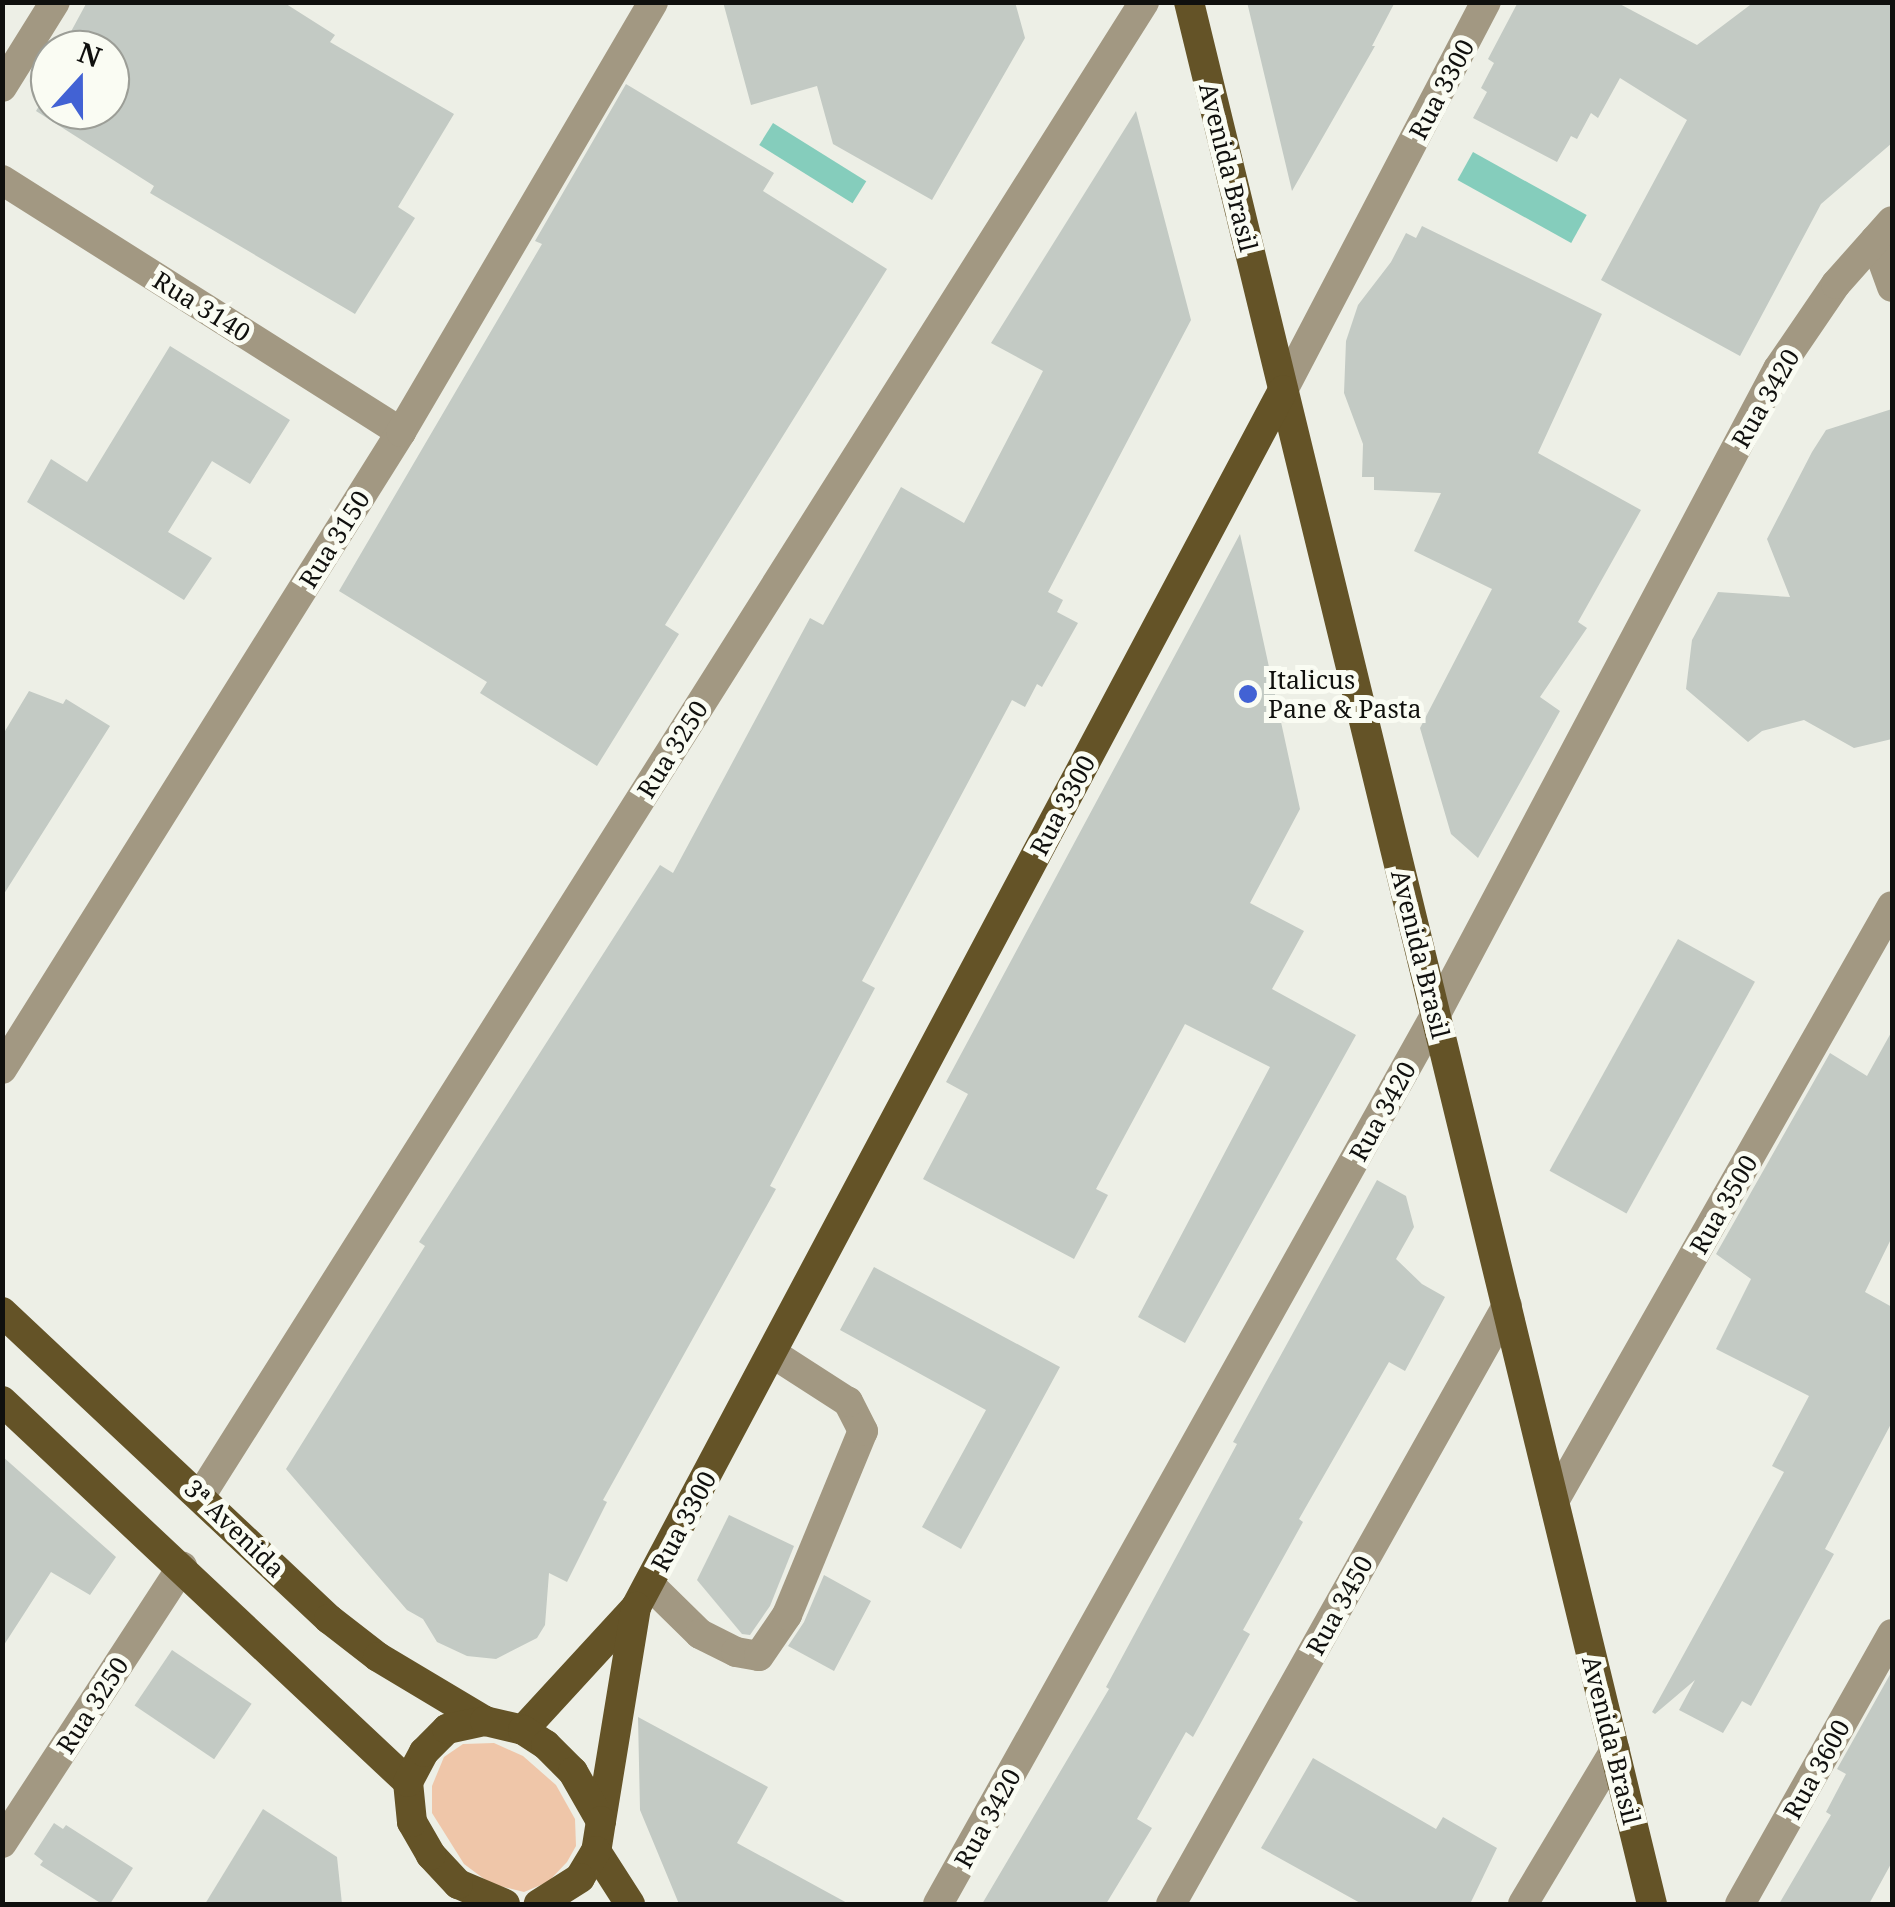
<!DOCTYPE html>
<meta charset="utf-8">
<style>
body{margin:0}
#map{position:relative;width:1895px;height:1907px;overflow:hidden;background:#edefe6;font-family:"Noto Serif",serif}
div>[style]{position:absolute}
.green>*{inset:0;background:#efc6a9}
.water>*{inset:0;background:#85cdbc;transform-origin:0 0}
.building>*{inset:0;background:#c3cac4;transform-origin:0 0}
.minor>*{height:30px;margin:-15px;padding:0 15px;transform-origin:15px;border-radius:15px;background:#a29882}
.major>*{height:30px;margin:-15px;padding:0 15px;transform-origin:15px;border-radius:15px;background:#645327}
.dots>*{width:28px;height:28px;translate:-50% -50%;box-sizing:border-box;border:5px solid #fafcf3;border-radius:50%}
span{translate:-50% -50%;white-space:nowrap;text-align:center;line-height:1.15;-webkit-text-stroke:10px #fafcf3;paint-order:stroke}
.street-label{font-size:25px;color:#10100e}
.poi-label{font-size:25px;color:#10100e}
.left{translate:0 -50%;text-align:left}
.frame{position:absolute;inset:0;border:5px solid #10100e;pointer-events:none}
.north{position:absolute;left:30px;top:30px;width:100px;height:100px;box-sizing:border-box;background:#fafcf3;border:2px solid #9c9e97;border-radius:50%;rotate:21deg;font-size:28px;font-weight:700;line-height:40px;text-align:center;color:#10100e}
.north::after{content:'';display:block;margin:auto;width:35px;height:45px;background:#4262d4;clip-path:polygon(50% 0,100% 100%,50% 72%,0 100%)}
</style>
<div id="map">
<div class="green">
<div style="clip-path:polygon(494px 1743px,523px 1756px,556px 1785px,575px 1819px,576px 1846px,567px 1862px,548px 1882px,524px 1892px,491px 1884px,464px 1864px,432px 1813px,432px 1786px,444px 1757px,463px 1744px)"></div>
</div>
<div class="water">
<div style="left:773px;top:123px;width:110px;height:26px;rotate:32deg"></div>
<div style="left:1473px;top:152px;width:130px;height:32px;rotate:29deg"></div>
</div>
<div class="building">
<div style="clip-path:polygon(87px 2px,283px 2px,335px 35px,330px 42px,454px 114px,398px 207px,415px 218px,355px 314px,150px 193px,154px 186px,36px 111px,50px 88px,50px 110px,110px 110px,110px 50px,61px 50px)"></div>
<div style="clip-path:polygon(723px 2px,1015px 2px,1025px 38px,932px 200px,833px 144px,817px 86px,751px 105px)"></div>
<div style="clip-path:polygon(1247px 2px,1395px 2px,1372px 46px,1375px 46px,1292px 191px)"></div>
<div style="clip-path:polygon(1518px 2px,1616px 2px,1697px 45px,1754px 2px,1892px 2px,1892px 143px,1821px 204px,1740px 356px,1601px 280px,1687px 120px,1620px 78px,1598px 118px,1591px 113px,1577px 139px,1571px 136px,1557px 162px,1473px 118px,1487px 92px,1481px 88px,1494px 63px,1488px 59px)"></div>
<div style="clip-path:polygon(626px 84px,774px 173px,763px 191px,887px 269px,665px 625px,679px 634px,597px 766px,480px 693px,487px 682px,339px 591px,542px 244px,535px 241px)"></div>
<div style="clip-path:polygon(1136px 111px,1191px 320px,1048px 592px,1063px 600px,1057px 612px,1078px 623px,1042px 687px,1037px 684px,1025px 707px,1012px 700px,862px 981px,875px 988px,770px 1186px,776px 1189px,603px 1500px,607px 1502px,567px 1582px,549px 1573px,545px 1625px,537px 1638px,496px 1659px,467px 1656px,437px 1642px,423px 1619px,407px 1610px,286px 1469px,425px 1246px,419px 1242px,660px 865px,673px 873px,810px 618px,823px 625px,901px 487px,964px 523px,1043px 371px,991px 343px)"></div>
<div style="clip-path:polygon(1422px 226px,1602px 314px,1538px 453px,1641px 510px,1578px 622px,1587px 628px,1540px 697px,1560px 711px,1478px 858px,1451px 834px,1420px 728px,1492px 589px,1414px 551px,1441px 493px,1374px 490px,1374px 477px,1362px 477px,1363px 444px,1344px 393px,1346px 341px,1358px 305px,1391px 262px,1406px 233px,1416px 238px)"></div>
<div style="clip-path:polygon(170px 346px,290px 420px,250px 484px,212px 461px,168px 532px,212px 558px,184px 600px,27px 502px,51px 459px,87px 482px)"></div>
<div style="clip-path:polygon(1892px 409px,1892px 739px,1854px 748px,1804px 720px,1762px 731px,1748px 742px,1686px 689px,1692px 640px,1718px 592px,1790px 597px,1767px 539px,1812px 452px,1826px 430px)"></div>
<div style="clip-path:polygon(1240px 534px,1300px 809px,1250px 903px,1304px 931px,1272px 989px,1356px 1035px,1185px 1343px,1138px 1317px,1270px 1067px,1185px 1024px,1096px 1189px,1108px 1195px,1074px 1259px,923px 1179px,968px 1094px,946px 1082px)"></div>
<div style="clip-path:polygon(29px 691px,63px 704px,66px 699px,110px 726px,2px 897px,2px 736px)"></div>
<div style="left:1678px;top:939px;width:88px;height:265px;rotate:29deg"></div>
<div style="clip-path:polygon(1892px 1031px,1892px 1237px,1865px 1292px,1892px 1307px,1892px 1422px,1825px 1549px,1834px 1554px,1751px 1706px,1742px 1701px,1723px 1733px,1679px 1710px,1695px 1680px,1655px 1714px,1652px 1712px,1784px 1472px,1772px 1466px,1809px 1396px,1716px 1349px,1751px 1279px,1716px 1254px,1830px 1053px,1867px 1076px)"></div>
<div style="clip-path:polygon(1377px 1180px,1406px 1196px,1414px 1227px,1396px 1259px,1422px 1284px,1445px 1297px,1405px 1371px,1389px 1362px,1299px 1519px,1303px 1522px,1243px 1630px,1250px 1634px,1193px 1737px,1186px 1732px,1137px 1819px,1152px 1828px,1106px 1904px,982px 1904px,1109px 1689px,1106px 1687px,1237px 1444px,1233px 1442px)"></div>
<div style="clip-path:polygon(874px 1267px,1060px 1367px,961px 1549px,922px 1527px,986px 1410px,840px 1330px)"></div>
<div style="clip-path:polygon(2px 1456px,116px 1557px,90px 1595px,51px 1572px,2px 1648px)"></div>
<div style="clip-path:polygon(729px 1515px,794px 1546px,770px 1606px,750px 1635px,742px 1634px,697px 1580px)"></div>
<div style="clip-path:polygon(824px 1575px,871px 1601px,834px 1671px,788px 1646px,804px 1622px)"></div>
<div style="left:172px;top:1650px;width:96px;height:67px;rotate:34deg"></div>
<div style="clip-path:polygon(1892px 1671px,1892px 1862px,1869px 1904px,1779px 1904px,1831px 1815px,1826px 1812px,1846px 1774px,1837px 1769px)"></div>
<div style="clip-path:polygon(638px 1717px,768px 1787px,737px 1843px,849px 1904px,679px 1904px,640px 1810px)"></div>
<div style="clip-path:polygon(1313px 1758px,1436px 1829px,1443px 1817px,1497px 1848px,1470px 1904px,1362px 1904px,1261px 1848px)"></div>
<div style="clip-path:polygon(263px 1809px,337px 1857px,342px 1904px,205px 1904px)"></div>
<div style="clip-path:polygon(54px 1823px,63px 1829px,66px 1825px,133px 1868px,110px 1904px,102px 1904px,40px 1865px,43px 1861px,34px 1854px)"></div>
</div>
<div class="minor">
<div style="left:2px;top:87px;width:100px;rotate:-58.1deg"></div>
<div style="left:2px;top:180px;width:472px;rotate:32.3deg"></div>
<div style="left:1875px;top:240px;width:50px;rotate:70.1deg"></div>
<div style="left:1283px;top:390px;width:438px;rotate:-62.4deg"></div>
<div style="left:2px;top:1069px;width:752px;rotate:-57.94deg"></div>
<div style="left:401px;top:432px;width:498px;rotate:-59.6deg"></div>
<div style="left:201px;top:1495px;width:1766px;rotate:-57.72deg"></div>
<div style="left:1554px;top:1501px;width:684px;rotate:-60.4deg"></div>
<div style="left:649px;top:1584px;width:71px;rotate:44.4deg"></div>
<div style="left:700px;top:1634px;width:40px;rotate:26.6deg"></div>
<div style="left:736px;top:1652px;width:23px;rotate:10deg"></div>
<div style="left:759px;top:1656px;width:50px;rotate:-55.7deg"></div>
<div style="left:787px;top:1615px;width:199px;rotate:-67.6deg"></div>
<div style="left:863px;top:1431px;width:33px;rotate:-117deg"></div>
<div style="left:848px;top:1402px;width:90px;rotate:-147.2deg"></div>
<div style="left:2px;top:1843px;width:330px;rotate:-56.9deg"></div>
<div style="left:938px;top:1904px;width:1020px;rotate:-60.77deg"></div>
<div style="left:1436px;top:1014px;width:730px;rotate:-62.07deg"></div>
<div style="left:1778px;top:369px;width:103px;rotate:-55.7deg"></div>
<div style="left:1836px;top:284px;width:84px;rotate:-48.4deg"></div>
<div style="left:1171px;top:1904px;width:686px;rotate:-60.67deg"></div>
<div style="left:1523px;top:1904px;width:179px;rotate:-59.1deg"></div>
<div style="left:1740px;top:1904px;width:310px;rotate:-60.6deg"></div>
</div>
<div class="major">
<div style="left:1189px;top:2px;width:1958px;rotate:76.32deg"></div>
<div style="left:2px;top:1312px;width:449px;rotate:43.2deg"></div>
<div style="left:329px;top:1619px;width:62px;rotate:37.8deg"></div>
<div style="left:378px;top:1657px;width:125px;rotate:30.9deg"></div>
<div style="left:2px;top:1401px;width:557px;rotate:43.18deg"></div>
<div style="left:523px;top:1730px;width:167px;rotate:-47.4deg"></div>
<div style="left:636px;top:1607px;width:1378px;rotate:-62deg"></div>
<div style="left:601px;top:1821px;width:217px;rotate:-80.7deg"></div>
<div style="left:596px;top:1851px;width:63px;rotate:57.3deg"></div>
<div style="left:505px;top:1904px;width:51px;rotate:-156.9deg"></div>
<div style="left:458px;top:1884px;width:40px;rotate:-133deg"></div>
<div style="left:431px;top:1855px;width:38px;rotate:-120deg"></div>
<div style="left:412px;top:1822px;width:40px;rotate:-95.7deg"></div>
<div style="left:408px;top:1782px;width:34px;rotate:-62deg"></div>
<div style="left:424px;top:1752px;width:33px;rotate:-45deg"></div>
<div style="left:447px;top:1729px;width:39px;rotate:-12deg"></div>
<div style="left:485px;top:1721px;width:39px;rotate:13deg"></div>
<div style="left:523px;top:1730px;width:27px;rotate:33deg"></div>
<div style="left:546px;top:1745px;width:38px;rotate:45deg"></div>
<div style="left:573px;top:1772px;width:56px;rotate:60.3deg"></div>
<div style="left:601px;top:1821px;width:30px;rotate:99deg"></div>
<div style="left:596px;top:1851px;width:31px;rotate:121deg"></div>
<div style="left:580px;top:1878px;width:49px;rotate:147.6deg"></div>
</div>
<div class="dots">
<div style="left:1248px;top:694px;background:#4262d4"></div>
</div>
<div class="street-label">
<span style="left:1441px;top:89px;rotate:-62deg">Rua 3300</span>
<span style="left:1229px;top:167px;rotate:76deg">Avenida Brasil</span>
<span style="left:202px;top:306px;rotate:32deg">Rua 3140</span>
<span style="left:1765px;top:398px;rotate:-60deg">Rua 3420</span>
<span style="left:334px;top:539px;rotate:-58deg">Rua 3150</span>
<span style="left:672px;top:749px;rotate:-58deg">Rua 3250</span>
<span style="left:1062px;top:805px;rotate:-62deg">Rua 3300</span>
<span style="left:1421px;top:954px;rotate:76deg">Avenida Brasil</span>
<span style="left:1382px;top:1111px;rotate:-61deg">Rua 3420</span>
<span style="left:1723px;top:1204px;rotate:-60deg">Rua 3500</span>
<span style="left:683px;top:1521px;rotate:-62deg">Rua 3300</span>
<span style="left:235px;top:1528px;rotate:44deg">3ª Avenida</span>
<span style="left:1339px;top:1605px;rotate:-61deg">Rua 3450</span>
<span style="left:92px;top:1705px;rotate:-57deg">Rua 3250</span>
<span style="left:1612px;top:1740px;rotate:76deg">Avenida Brasil</span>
<span style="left:1816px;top:1769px;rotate:-61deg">Rua 3600</span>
<span style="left:987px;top:1818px;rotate:-61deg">Rua 3420</span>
</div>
<div class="poi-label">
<span class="left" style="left:1268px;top:694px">Italicus<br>Pane &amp; Pasta</span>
</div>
<div class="frame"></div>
<div class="north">N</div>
</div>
